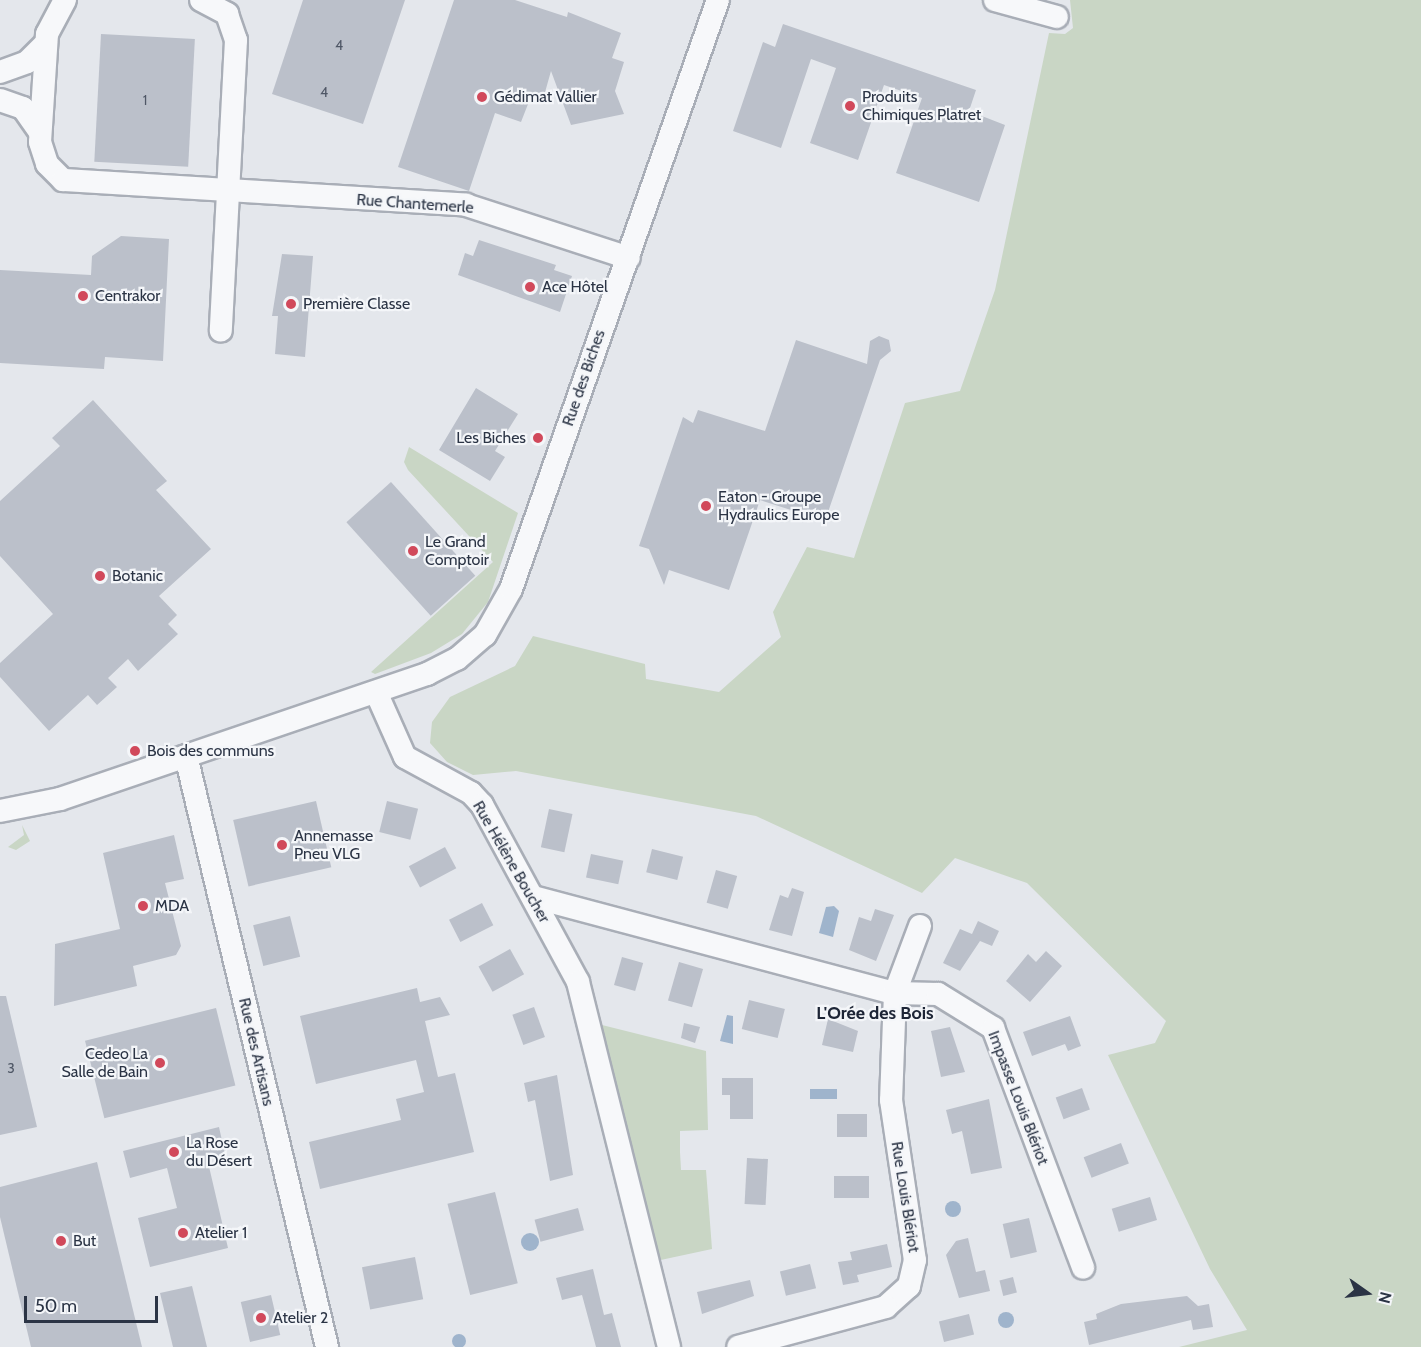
<!DOCTYPE html>
<meta charset="utf-8">
<style>
body{margin:0}
#map{position:relative;width:1421px;height:1347px;overflow:hidden;background:#e4e7ec;font-family:Cabin,sans-serif}
div>[style]{position:absolute}
.green>*{inset:0;background:#c9d6c5}
.water>*{inset:0;background:#9fb4cc;transform-origin:0 0}
.round{border-radius:50%}
.building>*{inset:0;background:#bbc0ca;transform-origin:0 0}
.roads{filter:drop-shadow(2px 0 #a9aeb7) drop-shadow(-2px 0 #a9aeb7) drop-shadow(0 2px #a9aeb7) drop-shadow(0 -2px #a9aeb7)}
.minor>*{height:22px;margin:-11px;padding:0 11px;transform-origin:11px;border-radius:11px;background:#f7f8fa}
.dots>*{width:16px;height:16px;translate:-50% -50%;box-sizing:border-box;border:3px solid #f4f6f9;border-radius:50%}
span{translate:-50% -50%;white-space:nowrap;text-align:center;line-height:1.15;-webkit-text-stroke:4.5px #f4f6f9;paint-order:stroke}
.number-label{font-size:14px;color:#4f5766}
.number-label span{-webkit-text-stroke-width:0}
.poi-label{font-size:16px;color:#2b3445}
.left{translate:0 -50%;text-align:left}
.right{translate:-100% -50%;text-align:right}
.street-label{font-size:16px;color:#2b3445}
.neighbourhood-label{font-size:18px;color:#1d2536;font-weight:700}
.north{position:absolute;left:1337px;top:1263px;width:60px;height:60px;-webkit-text-stroke:4px #f4f6f9;paint-order:stroke;rotate:104deg;font-size:16px;font-weight:700;line-height:24px;text-align:center;color:#2b3445}
.north::after{content:'';display:block;margin:auto;width:21px;height:27px;background:#2b3445;clip-path:polygon(50% 0,100% 100%,50% 72%,0 100%)}
.scale{position:absolute;left:24px;top:1296px;width:134px;height:27px;box-sizing:border-box;border:3px solid #2b3445;border-top:0;padding-left:8px;font-size:18px;line-height:21px;white-space:nowrap;color:#2b3445;-webkit-text-stroke:4px #f4f6f9;paint-order:stroke}
</style>
<div id="map">
<div class="green">
<div style="clip-path:polygon(1070px 0,1421px 0,1421px 1347px,1179px 1347px,1247px 1330px,1210px 1269px,1108px 1055px,1155px 1043px,1166px 1021px,1027px 883px,955px 858px,922px 893px,756px 816px,516px 771px,473px 775px,447px 762px,430px 743px,432px 722px,450px 697px,515px 666px,533px 636px,645px 664px,646px 679px,719px 692px,781px 637px,773px 612px,807px 547px,854px 558px,905px 403px,960px 391px,995px 290px,1049px 33px,1065px 34px,1073px 28px)"></div>
<div style="clip-path:polygon(409px 447px,518px 513px,488px 602px,462px 634px,431px 653px,375px 674px,371px 672px,493px 562px,408px 470px,404px 462px)"></div>
<div style="clip-path:polygon(22px 825px,30px 841px,16px 850px,8px 847px,24px 835px)"></div>
<div style="clip-path:polygon(598px 1024px,706px 1051px,708px 1130px,680px 1131px,680px 1152px,681px 1170px,706px 1170px,712px 1249px,656px 1261px)"></div>
</div>
<div class="water">
<div style="clip-path:polygon(834px 906px,839px 911px,833px 937px,819px 933px,826px 907px)"></div>
<div style="clip-path:polygon(727px 1015px,733px 1016px,733px 1044px,720px 1041px)"></div>
<div style="left:810px;top:1089px;width:27px;height:10px"></div>
<div class="round" style="left:945px;top:1201px;width:16px;height:16px"></div>
<div class="round" style="left:521px;top:1233px;width:18px;height:18px"></div>
<div class="round" style="left:998px;top:1312px;width:16px;height:16px"></div>
<div class="round" style="left:452px;top:1334px;width:14px;height:14px"></div>
</div>
<div class="building">
<div style="clip-path:polygon(303px 0,405px 0,363px 124px,272px 94px)"></div>
<div style="clip-path:polygon(454px 0,515px 0,567px 17px,568px 12px,621px 33px,612px 58px,624px 62px,615px 91px,624px 114px,571px 125px,551px 71px,542px 103px,530px 99px,521px 122px,495px 113px,469px 191px,398px 167px)"></div>
<div style="clip-path:polygon(783px 24px,976px 90px,969px 111px,1005px 125px,979px 202px,896px 173px,922px 98px,884px 85px,858px 160px,810px 143px,836px 68px,811px 59px,781px 148px,733px 131px,763px 42px,775px 47px)"></div>
<div style="left:101px;top:34px;width:94px;height:128px;rotate:3deg"></div>
<div style="clip-path:polygon(121px 236px,169px 239px,163px 361px,105px 357px,104px 369px,0 363px,0 270px,91px 275px,92px 256px)"></div>
<div style="clip-path:polygon(479px 240px,556px 265px,554px 270px,572px 276px,560px 312px,458px 275px,465px 253px,473px 256px)"></div>
<div style="clip-path:polygon(282px 254px,313px 256px,305px 357px,275px 354px,278px 316px,272px 316px)"></div>
<div style="clip-path:polygon(879px 336px,889px 340px,891px 351px,880px 360px,825px 521px,760px 500px,729px 590px,669px 570px,664px 585px,649px 549px,639px 546px,683px 417px,693px 423px,698px 410px,765px 431px,796px 340px,867px 364px,870px 341px)"></div>
<div style="clip-path:polygon(476px 388px,518px 414px,495px 451px,505px 457px,490px 481px,439px 450px)"></div>
<div style="clip-path:polygon(93px 400px,167px 481px,156px 490px,211px 549px,159px 596px,177px 615px,168px 624px,178px 634px,138px 671px,128px 659px,108px 678px,117px 687px,97px 705px,88px 695px,49px 731px,0 677px,0 663px,53px 614px,0 556px,0 501px,60px 446px,52px 438px)"></div>
<div style="left:391px;top:482px;width:126px;height:60px;rotate:48deg"></div>
<div style="left:316px;top:801px;width:68px;height:85px;rotate:77deg"></div>
<div style="left:387px;top:801px;width:32px;height:32px;rotate:14deg"></div>
<div style="left:549px;top:809px;width:24px;height:39px;rotate:12deg"></div>
<div style="clip-path:polygon(174px 835px,184px 879px,165px 883px,181px 946px,176px 955px,133px 966px,137px 986px,54px 1006px,55px 944px,120px 929px,103px 853px)"></div>
<div style="left:445px;top:847px;width:24px;height:41px;rotate:62deg"></div>
<div style="left:652px;top:849px;width:32px;height:24px;rotate:14deg"></div>
<div style="left:591px;top:854px;width:33px;height:24px;rotate:12deg"></div>
<div style="left:716px;top:870px;width:22px;height:34px;rotate:16deg"></div>
<div style="clip-path:polygon(792px 888px,804px 892px,792px 936px,769px 930px,780px 895px,788px 898px)"></div>
<div style="left:482px;top:903px;width:25px;height:37px;rotate:63deg"></div>
<div style="clip-path:polygon(875px 909px,894px 915px,876px 961px,849px 950px,859px 917px,871px 921px)"></div>
<div style="left:290px;top:916px;width:42px;height:38px;rotate:76deg"></div>
<div style="clip-path:polygon(978px 921px,999px 931px,992px 946px,980px 941px,960px 971px,943px 963px,960px 929px,972px 934px)"></div>
<div style="left:510px;top:949px;width:29px;height:36px;rotate:61deg"></div>
<div style="clip-path:polygon(1046px 951px,1062px 966px,1030px 1002px,1006px 981px,1028px 954px,1036px 962px)"></div>
<div style="left:622px;top:957px;width:22px;height:29px;rotate:16deg"></div>
<div style="left:679px;top:962px;width:25px;height:40px;rotate:16deg"></div>
<div style="clip-path:polygon(417px 988px,420px 1002px,440px 997px,450px 1015px,425px 1021px,438px 1077px,455px 1073px,474px 1152px,320px 1189px,309px 1142px,401px 1120px,396px 1099px,424px 1092px,416px 1060px,316px 1084px,300px 1016px)"></div>
<div style="clip-path:polygon(0 996px,6px 996px,37px 1127px,0 1135px)"></div>
<div style="left:749px;top:1000px;width:37px;height:30px;rotate:14deg"></div>
<div style="left:534px;top:1007px;width:32px;height:23px;rotate:70deg"></div>
<div style="left:216px;top:1008px;width:80px;height:135px;rotate:76deg"></div>
<div style="clip-path:polygon(1070px 1016px,1081px 1046px,1068px 1051px,1065px 1044px,1032px 1056px,1023px 1032px)"></div>
<div style="clip-path:polygon(828px 1019px,858px 1031px,853px 1052px,822px 1045px)"></div>
<div style="clip-path:polygon(684px 1023px,700px 1027px,695px 1043px,681px 1038px)"></div>
<div style="clip-path:polygon(950px 1027px,965px 1072px,941px 1077px,931px 1031px)"></div>
<div style="clip-path:polygon(557px 1075px,573px 1175px,550px 1181px,535px 1100px,528px 1102px,524px 1083px)"></div>
<div style="clip-path:polygon(722px 1078px,753px 1078px,753px 1119px,730px 1119px,730px 1095px,722px 1095px)"></div>
<div style="left:1082px;top:1088px;width:23px;height:28px;rotate:70deg"></div>
<div style="clip-path:polygon(989px 1099px,1002px 1168px,971px 1174px,962px 1131px,952px 1134px,946px 1110px)"></div>
<div style="left:837px;top:1114px;width:30px;height:23px"></div>
<div style="clip-path:polygon(219px 1127px,225px 1154px,207px 1158px,228px 1248px,150px 1267px,138px 1218px,177px 1208px,167px 1168px,130px 1178px,123px 1151px)"></div>
<div style="left:1121px;top:1143px;width:22px;height:40px;rotate:69deg"></div>
<div style="left:747px;top:1158px;width:21px;height:46px;rotate:3deg"></div>
<div style="clip-path:polygon(97px 1162px,142px 1347px,31px 1347px,0 1217px,0 1187px)"></div>
<div style="left:834px;top:1176px;width:35px;height:22px"></div>
<div style="left:495px;top:1192px;width:94px;height:49px;rotate:76deg"></div>
<div style="left:1150px;top:1197px;width:24px;height:40px;rotate:73deg"></div>
<div style="left:578px;top:1208px;width:23px;height:45px;rotate:75deg"></div>
<div style="left:1029px;top:1218px;width:35px;height:27px;rotate:77deg"></div>
<div style="clip-path:polygon(968px 1238px,976px 1272px,985px 1270px,990px 1291px,959px 1298px,946px 1255px,956px 1241px)"></div>
<div style="clip-path:polygon(887px 1244px,892px 1267px,857px 1275px,859px 1282px,843px 1285px,838px 1262px,852px 1260px,850px 1252px)"></div>
<div style="left:415px;top:1257px;width:43px;height:54px;rotate:79deg"></div>
<div style="left:810px;top:1264px;width:25px;height:31px;rotate:76deg"></div>
<div style="clip-path:polygon(593px 1269px,604px 1315px,612px 1313px,621px 1347px,596px 1347px,582px 1295px,562px 1300px,556px 1278px)"></div>
<div style="left:1013px;top:1277px;width:16px;height:14px;rotate:76deg"></div>
<div style="clip-path:polygon(750px 1280px,754px 1296px,702px 1314px,697px 1292px)"></div>
<div style="clip-path:polygon(192px 1286px,207px 1347px,173px 1347px,160px 1293px)"></div>
<div style="left:271px;top:1295px;width:41px;height:31px;rotate:77deg"></div>
<div style="clip-path:polygon(1187px 1296px,1198px 1306px,1209px 1304px,1213px 1327px,1193px 1330px,1191px 1320px,1089px 1345px,1084px 1322px,1097px 1319px,1096px 1314px,1121px 1304px)"></div>
<div style="left:969px;top:1314px;width:21px;height:31px;rotate:76deg"></div>
</div>
<div class="roads">
<div class="minor">
<div style="left:65px;top:0;width:38px;rotate:118deg"></div>
<div style="left:47px;top:34px;width:108px;rotate:93.7deg"></div>
<div style="left:40px;top:142px;width:23px;rotate:72deg"></div>
<div style="left:47px;top:164px;width:23px;rotate:45deg"></div>
<div style="left:63px;top:180px;width:404px;rotate:3.5deg"></div>
<div style="left:466px;top:205px;width:171px;rotate:18deg"></div>
<div style="left:201px;top:0;width:30px;rotate:28deg"></div>
<div style="left:227px;top:14px;width:28px;rotate:71deg"></div>
<div style="left:236px;top:40px;width:291px;rotate:93deg"></div>
<div style="left:995px;top:0;width:64px;rotate:15.3deg"></div>
<div style="left:0;top:72px;width:29px;rotate:-20deg"></div>
<div style="left:27px;top:62px;width:27px;rotate:-45deg"></div>
<div style="left:0;top:100px;width:24px;rotate:19deg"></div>
<div style="left:23px;top:108px;width:29px;rotate:55deg"></div>
<div style="left:376px;top:692px;width:71px;rotate:66deg"></div>
<div style="left:405px;top:757px;width:75px;rotate:28.6deg"></div>
<div style="left:471px;top:793px;width:16px;rotate:47deg"></div>
<div style="left:482px;top:805px;width:201px;rotate:61.5deg"></div>
<div style="left:578px;top:982px;width:376px;rotate:76deg"></div>
<div style="left:186px;top:756px;width:608px;rotate:76.58deg"></div>
<div style="left:0;top:811px;width:61px;rotate:-11.3deg"></div>
<div style="left:60px;top:799px;width:388px;rotate:-18.8deg"></div>
<div style="left:427px;top:674px;width:34px;rotate:-27deg"></div>
<div style="left:457px;top:659px;width:37px;rotate:-41deg"></div>
<div style="left:485px;top:635px;width:53px;rotate:-60.5deg"></div>
<div style="left:511px;top:589px;width:624px;rotate:-70.64deg"></div>
<div style="left:533px;top:897px;width:375px;rotate:14.9deg"></div>
<div style="left:895px;top:993px;width:107px;rotate:92.1deg"></div>
<div style="left:891px;top:1100px;width:162px;rotate:81.5deg"></div>
<div style="left:915px;top:1260px;width:27px;rotate:103deg"></div>
<div style="left:909px;top:1286px;width:31px;rotate:138deg"></div>
<div style="left:886px;top:1307px;width:153px;rotate:164.9deg"></div>
<div style="left:920px;top:926px;width:72px;rotate:110.5deg"></div>
<div style="left:895px;top:993px;width:43px;rotate:1.3deg"></div>
<div style="left:938px;top:994px;width:65px;rotate:31.7deg"></div>
<div style="left:993px;top:1028px;width:256px;rotate:69.4deg"></div>
</div>
</div>
<div class="dots">
<div style="left:482px;top:97px;background:#d1495b"></div>
<div style="left:850px;top:106px;background:#d1495b"></div>
<div style="left:530px;top:287px;background:#d1495b"></div>
<div style="left:83px;top:296px;background:#d1495b"></div>
<div style="left:291px;top:304px;background:#d1495b"></div>
<div style="left:538px;top:438px;background:#d1495b"></div>
<div style="left:706px;top:506px;background:#d1495b"></div>
<div style="left:413px;top:551px;background:#d1495b"></div>
<div style="left:100px;top:576px;background:#d1495b"></div>
<div style="left:135px;top:751px;background:#d1495b"></div>
<div style="left:282px;top:845px;background:#d1495b"></div>
<div style="left:143px;top:906px;background:#d1495b"></div>
<div style="left:160px;top:1063px;background:#d1495b"></div>
<div style="left:174px;top:1152px;background:#d1495b"></div>
<div style="left:183px;top:1233px;background:#d1495b"></div>
<div style="left:61px;top:1241px;background:#d1495b"></div>
<div style="left:261px;top:1318px;background:#d1495b"></div>
</div>
<div class="number-label">
<span style="left:339px;top:45px">4</span>
<span style="left:324px;top:92px">4</span>
<span style="left:145px;top:100px">1</span>
<span style="left:11px;top:1068px">3</span>
</div>
<div class="poi-label">
<span class="left" style="left:494px;top:97px">Gédimat Vallier</span>
<span class="left" style="left:862px;top:106px">Produits<br>Chimiques Platret</span>
<span class="left" style="left:542px;top:287px">Ace Hôtel</span>
<span class="left" style="left:95px;top:296px">Centrakor</span>
<span class="left" style="left:303px;top:304px">Première Classe</span>
<span class="right" style="left:526px;top:438px">Les Biches</span>
<span class="left" style="left:718px;top:506px">Eaton - Groupe<br>Hydraulics Europe</span>
<span class="left" style="left:425px;top:551px">Le Grand<br>Comptoir</span>
<span class="left" style="left:112px;top:576px">Botanic</span>
<span class="left" style="left:147px;top:751px">Bois des communs</span>
<span class="left" style="left:294px;top:845px">Annemasse<br>Pneu VLG</span>
<span class="left" style="left:155px;top:906px">MDA</span>
<span class="right" style="left:148px;top:1063px">Cedeo La<br>Salle de Bain</span>
<span class="left" style="left:186px;top:1152px">La Rose<br>du Désert</span>
<span class="left" style="left:195px;top:1233px">Atelier 1</span>
<span class="left" style="left:73px;top:1241px">But</span>
<span class="left" style="left:273px;top:1318px">Atelier 2</span>
</div>
<div class="street-label">
<span style="left:415px;top:204px;rotate:4deg">Rue Chantemerle</span>
<span style="left:584px;top:378px;rotate:-71deg">Rue des Biches</span>
<span style="left:511px;top:862px;rotate:60deg">Rue Hélène Boucher</span>
<span style="left:256px;top:1052px;rotate:77deg">Rue des Artisans</span>
<span style="left:1018px;top:1098px;rotate:69deg">Impasse Louis Blériot</span>
<span style="left:905px;top:1197px;rotate:81deg">Rue Louis Blériot</span>
</div>
<div class="neighbourhood-label">
<span style="left:875px;top:1013px">L'Orée des Bois</span>
</div>
<div class="north">N</div>
<div class="scale">50 m</div>
</div>
